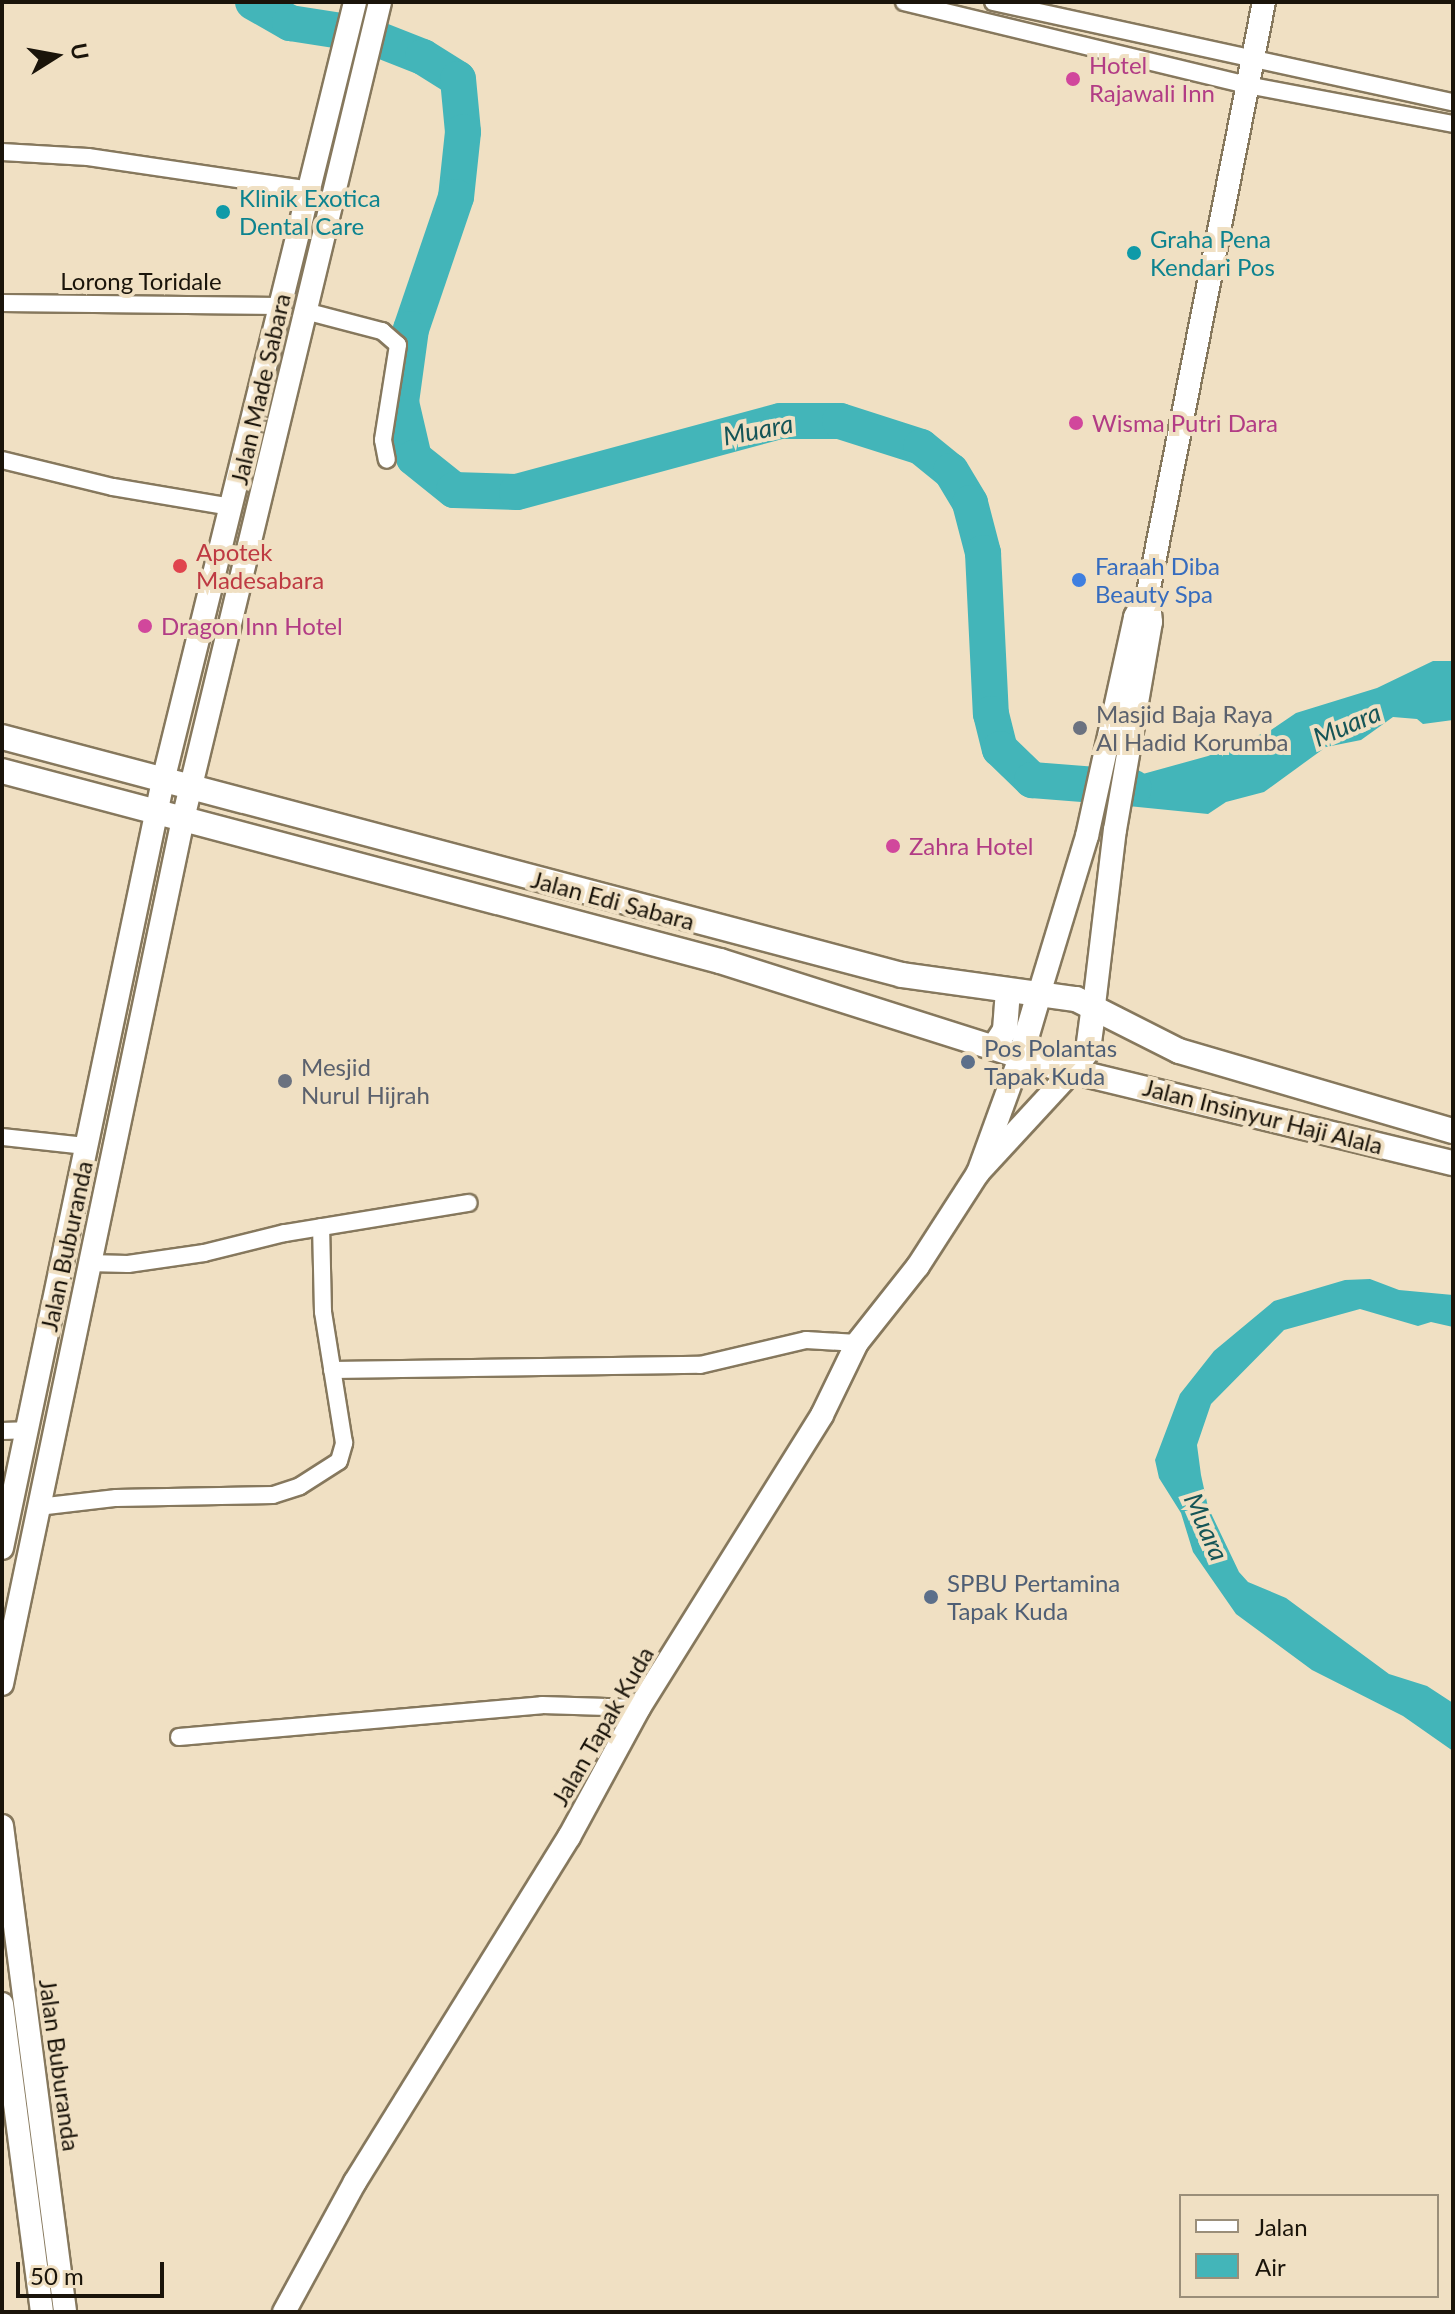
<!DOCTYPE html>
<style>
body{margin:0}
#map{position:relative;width:1455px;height:2314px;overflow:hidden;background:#f0e0c3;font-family:Lato,sans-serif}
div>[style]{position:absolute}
.water>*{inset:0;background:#43b5b9}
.river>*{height:36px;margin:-18px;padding:0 18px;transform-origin:18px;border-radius:18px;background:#43b5b9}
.roads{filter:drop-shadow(2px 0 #86785d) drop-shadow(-2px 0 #86785d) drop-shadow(0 2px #86785d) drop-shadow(0 -2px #86785d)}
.minor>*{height:16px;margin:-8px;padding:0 8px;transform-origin:8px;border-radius:8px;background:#fff}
.tertiary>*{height:22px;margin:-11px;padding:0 11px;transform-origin:11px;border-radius:11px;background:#fff}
.secondary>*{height:24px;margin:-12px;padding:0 12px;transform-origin:12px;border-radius:12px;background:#fff}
.dots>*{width:22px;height:22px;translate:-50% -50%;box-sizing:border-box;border:4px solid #f0e0c3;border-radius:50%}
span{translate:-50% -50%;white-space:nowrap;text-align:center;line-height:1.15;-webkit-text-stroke:8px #f0e0c3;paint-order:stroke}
.hotel-label{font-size:24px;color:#b23c85}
.left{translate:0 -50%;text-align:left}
.culture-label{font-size:24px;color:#0d838f}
.street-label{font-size:24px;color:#1a140a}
.health-label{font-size:24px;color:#be3a42}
.shop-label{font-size:24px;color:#366cbe}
.worship-label{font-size:24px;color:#5b616d}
.service-label{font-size:24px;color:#4e5e75}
.water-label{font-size:26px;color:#155557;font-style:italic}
.frame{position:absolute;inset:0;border:4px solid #1a140a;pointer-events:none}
.legend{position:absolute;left:1179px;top:2194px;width:260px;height:104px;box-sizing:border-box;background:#f0e0c3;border:2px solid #9a8e79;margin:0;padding:10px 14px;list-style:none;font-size:24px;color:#1a140a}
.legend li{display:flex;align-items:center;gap:16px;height:40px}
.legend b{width:40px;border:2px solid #9a8e79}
.north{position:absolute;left:16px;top:16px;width:80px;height:80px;-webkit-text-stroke:6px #f0e0c3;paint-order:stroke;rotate:79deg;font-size:22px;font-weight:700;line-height:32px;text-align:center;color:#1a140a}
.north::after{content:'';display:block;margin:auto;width:28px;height:36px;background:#1a140a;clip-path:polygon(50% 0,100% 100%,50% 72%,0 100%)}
.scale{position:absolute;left:16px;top:2262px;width:148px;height:36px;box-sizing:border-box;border:4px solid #1a140a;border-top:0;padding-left:10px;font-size:24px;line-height:28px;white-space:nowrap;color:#1a140a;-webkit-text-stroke:6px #f0e0c3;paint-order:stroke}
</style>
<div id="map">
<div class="water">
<div style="clip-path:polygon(1433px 661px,1453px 661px,1453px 720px,1423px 724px,1417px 719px,1393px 717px,1361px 740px,1326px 747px,1264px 792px,1226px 802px,1208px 814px,1128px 806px,1132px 777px,1208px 756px,1271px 730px,1296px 713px,1377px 688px)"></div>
<div style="clip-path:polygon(1370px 1279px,1399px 1290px,1453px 1295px,1453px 1327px,1431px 1322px,1418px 1326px,1360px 1309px,1284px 1330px,1211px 1404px,1197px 1445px,1201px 1475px,1208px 1507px,1239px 1572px,1248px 1582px,1286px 1598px,1389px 1674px,1427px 1686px,1453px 1703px,1453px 1751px,1403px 1716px,1312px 1670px,1236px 1614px,1193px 1552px,1181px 1513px,1159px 1478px,1155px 1460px,1180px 1394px,1214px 1351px,1274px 1301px,1345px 1280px)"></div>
</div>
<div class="river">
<div style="left:253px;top:2px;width:43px;rotate:29.6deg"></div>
<div style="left:290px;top:23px;width:78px;rotate:8.9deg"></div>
<div style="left:367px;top:35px;width:60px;rotate:21.4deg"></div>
<div style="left:423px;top:57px;width:41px;rotate:32.2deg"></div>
<div style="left:458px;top:79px;width:53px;rotate:84.6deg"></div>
<div style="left:463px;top:132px;width:65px;rotate:96.1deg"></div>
<div style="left:456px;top:197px;width:139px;rotate:108.8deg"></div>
<div style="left:411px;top:329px;width:74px;rotate:97.8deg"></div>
<div style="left:401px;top:402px;width:57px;rotate:76.9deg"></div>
<div style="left:414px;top:458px;width:51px;rotate:38.7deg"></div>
<div style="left:454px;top:490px;width:63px;rotate:1.8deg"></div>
<div style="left:517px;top:492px;width:273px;rotate:-15.1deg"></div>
<div style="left:781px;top:421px;width:59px"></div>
<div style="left:840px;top:421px;width:85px;rotate:17.8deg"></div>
<div style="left:921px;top:447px;width:38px;rotate:39deg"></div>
<div style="left:951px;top:471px;width:37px;rotate:59deg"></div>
<div style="left:970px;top:503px;width:52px;rotate:75.4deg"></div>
<div style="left:983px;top:553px;width:161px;rotate:87.2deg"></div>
<div style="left:991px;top:714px;width:36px;rotate:76deg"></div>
<div style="left:1000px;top:749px;width:45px;rotate:44.1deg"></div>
<div style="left:1032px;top:780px;width:102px;rotate:4.5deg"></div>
</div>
<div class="roads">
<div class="minor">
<div style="left:904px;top:2px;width:353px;rotate:13.6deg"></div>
<div style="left:1247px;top:85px;width:210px;rotate:10.7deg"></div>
<div style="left:993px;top:2px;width:471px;rotate:12.3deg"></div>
<div style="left:2px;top:152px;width:86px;rotate:3.3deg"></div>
<div style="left:88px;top:157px;width:220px;rotate:8.4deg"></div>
<div style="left:2px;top:303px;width:277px;rotate:0.6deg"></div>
<div style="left:305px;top:311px;width:80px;rotate:14.6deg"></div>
<div style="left:382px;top:331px;width:21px;rotate:41deg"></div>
<div style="left:398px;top:345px;width:96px;rotate:99deg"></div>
<div style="left:383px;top:440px;width:20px;rotate:79deg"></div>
<div style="left:2px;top:460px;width:114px;rotate:13.7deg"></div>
<div style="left:113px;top:487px;width:120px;rotate:9.6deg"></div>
<div style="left:2px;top:1137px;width:83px;rotate:6.2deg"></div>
<div style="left:88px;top:1263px;width:40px;rotate:1.4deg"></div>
<div style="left:128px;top:1264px;width:77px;rotate:-8.2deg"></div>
<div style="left:204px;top:1253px;width:83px;rotate:-13.9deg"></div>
<div style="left:285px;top:1233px;width:186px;rotate:-9.3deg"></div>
<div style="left:332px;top:1370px;width:368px;rotate:-0.8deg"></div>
<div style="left:700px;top:1365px;width:109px;rotate:-13.3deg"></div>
<div style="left:806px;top:1340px;width:51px;rotate:3.4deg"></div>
<div style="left:2px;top:1431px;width:23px;rotate:-2deg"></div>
<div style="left:38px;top:1507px;width:79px;rotate:-6.6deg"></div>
<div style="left:116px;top:1498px;width:157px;rotate:-1.1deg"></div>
<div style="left:273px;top:1495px;width:28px;rotate:-18deg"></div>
<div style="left:300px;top:1486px;width:46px;rotate:-32.7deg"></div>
<div style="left:339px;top:1461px;width:19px;rotate:-74deg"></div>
<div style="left:344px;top:1443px;width:133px;rotate:-99.1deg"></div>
<div style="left:323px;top:1312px;width:85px;rotate:-91.3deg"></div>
<div style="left:179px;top:1737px;width:364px;rotate:-5deg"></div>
<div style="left:542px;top:1705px;width:97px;rotate:1.8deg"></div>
</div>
<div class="tertiary">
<div style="left:1039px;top:994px;width:165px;rotate:-73.1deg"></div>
<div style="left:1087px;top:836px;width:224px;rotate:-77.6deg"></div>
<div style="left:1135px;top:617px;width:26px;rotate:-62deg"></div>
<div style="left:1094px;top:1005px;width:176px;rotate:-83.2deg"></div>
<div style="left:1115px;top:830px;width:211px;rotate:-80.2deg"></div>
<div style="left:1151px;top:622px;width:29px;rotate:-96deg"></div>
<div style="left:1148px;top:593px;width:602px;rotate:-78.9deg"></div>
<div style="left:978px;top:1173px;width:140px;rotate:-47.3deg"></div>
<div style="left:2px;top:1548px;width:784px;rotate:-78.15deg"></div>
<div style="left:163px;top:781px;width:802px;rotate:-76.15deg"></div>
<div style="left:2px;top:1684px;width:884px;rotate:-78.18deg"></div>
<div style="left:183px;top:819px;width:840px;rotate:-76.44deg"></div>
<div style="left:2px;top:1826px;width:490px;rotate:82.6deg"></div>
<div style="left:2px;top:2004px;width:311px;rotate:82.6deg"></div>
<div style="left:284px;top:2312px;width:148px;rotate:-61.4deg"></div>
<div style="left:355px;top:2182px;width:406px;rotate:-58.2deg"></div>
<div style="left:569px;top:1837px;width:147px;rotate:-61.5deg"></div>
<div style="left:639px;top:1708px;width:345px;rotate:-58deg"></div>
<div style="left:822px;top:1415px;width:80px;rotate:-64.1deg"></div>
<div style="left:857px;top:1343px;width:98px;rotate:-51.6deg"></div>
<div style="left:918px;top:1266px;width:111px;rotate:-57.2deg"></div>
<div style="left:978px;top:1173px;width:126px;rotate:-70deg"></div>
</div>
<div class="secondary">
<div style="left:2px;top:737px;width:931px;rotate:14.81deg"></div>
<div style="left:902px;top:975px;width:176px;rotate:7.9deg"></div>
<div style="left:1076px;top:999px;width:115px;rotate:26.8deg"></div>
<div style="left:1179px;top:1051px;width:285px;rotate:16.3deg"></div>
<div style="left:2px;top:771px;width:743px;rotate:14.82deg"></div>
<div style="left:720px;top:961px;width:351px;rotate:17.6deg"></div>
<div style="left:1055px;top:1067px;width:409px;rotate:13.6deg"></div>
<div style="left:994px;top:1047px;width:20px;rotate:-57deg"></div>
<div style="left:1005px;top:1030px;width:40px;rotate:-85.7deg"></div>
<div style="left:1021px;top:1055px;width:64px;rotate:-73.6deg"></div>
<div style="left:1073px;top:1070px;width:25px;rotate:-53deg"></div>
<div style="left:1088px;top:1050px;width:45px;rotate:-82.4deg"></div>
</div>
</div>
<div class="dots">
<div style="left:1073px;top:79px;background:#d1479c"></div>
<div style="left:223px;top:212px;background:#0f9aa8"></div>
<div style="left:1134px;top:253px;background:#0f9aa8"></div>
<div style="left:1076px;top:423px;background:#d1479c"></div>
<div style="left:180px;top:566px;background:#e0444e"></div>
<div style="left:1079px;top:580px;background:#3f7fe0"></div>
<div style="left:145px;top:626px;background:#d1479c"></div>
<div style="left:1080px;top:728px;background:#6b7280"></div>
<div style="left:893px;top:846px;background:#d1479c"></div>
<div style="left:968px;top:1062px;background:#5c6f8a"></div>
<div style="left:285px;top:1081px;background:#6b7280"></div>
<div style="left:931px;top:1597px;background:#5c6f8a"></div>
</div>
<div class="hotel-label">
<span class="left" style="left:1089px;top:79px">Hotel<br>Rajawali Inn</span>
<span class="left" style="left:1092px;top:423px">Wisma Putri Dara</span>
<span class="left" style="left:161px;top:626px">Dragon Inn Hotel</span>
<span class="left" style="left:909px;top:846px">Zahra Hotel</span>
</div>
<div class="culture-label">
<span class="left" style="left:239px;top:212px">Klinik Exotica<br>Dental Care</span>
<span class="left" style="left:1150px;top:253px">Graha Pena<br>Kendari Pos</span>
</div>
<div class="street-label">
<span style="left:141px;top:281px">Lorong Toridale</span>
<span style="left:260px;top:389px;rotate:-77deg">Jalan Made Sabara</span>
<span style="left:613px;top:900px;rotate:15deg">Jalan Edi Sabara</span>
<span style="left:1263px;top:1116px;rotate:14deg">Jalan Insinyur Haji Alala</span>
<span style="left:66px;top:1246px;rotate:-78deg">Jalan Buburanda</span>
<span style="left:602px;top:1726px;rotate:-60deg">Jalan Tapak Kuda</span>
<span style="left:60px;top:2065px;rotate:82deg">Jalan Buburanda</span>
</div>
<div class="health-label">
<span class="left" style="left:196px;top:566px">Apotek<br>Madesabara</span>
</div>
<div class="shop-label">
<span class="left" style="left:1095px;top:580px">Faraah Diba<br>Beauty Spa</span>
</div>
<div class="worship-label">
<span class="left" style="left:1096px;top:728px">Masjid Baja Raya<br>Al Hadid Korumba</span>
<span class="left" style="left:301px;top:1081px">Mesjid<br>Nurul Hijrah</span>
</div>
<div class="service-label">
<span class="left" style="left:984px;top:1062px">Pos Polantas<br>Tapak Kuda</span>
<span class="left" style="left:947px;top:1597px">SPBU Pertamina<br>Tapak Kuda</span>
</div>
<div class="water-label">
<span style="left:758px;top:430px;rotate:-11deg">Muara</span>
<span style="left:1347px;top:725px;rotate:-23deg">Muara</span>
<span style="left:1206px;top:1527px;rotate:66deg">Muara</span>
</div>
<div class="frame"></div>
<ul class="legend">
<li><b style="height:10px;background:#fff"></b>Jalan</li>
<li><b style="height:22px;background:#43b5b9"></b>Air</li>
</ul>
<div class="north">U</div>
<div class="scale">50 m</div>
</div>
